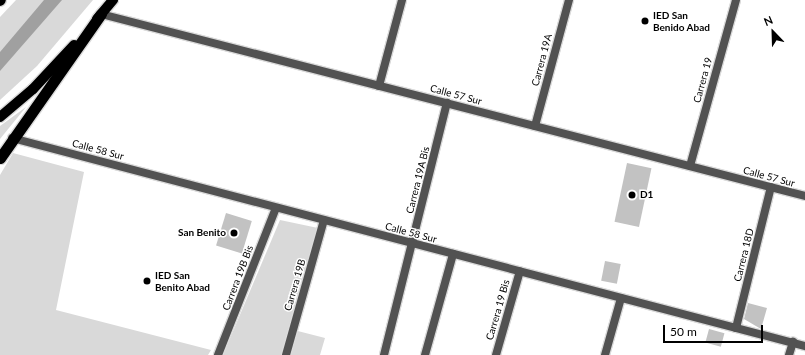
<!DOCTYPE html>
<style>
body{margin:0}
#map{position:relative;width:805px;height:355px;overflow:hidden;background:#fff;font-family:Lato,sans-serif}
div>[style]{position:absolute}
.green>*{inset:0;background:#d9d9d9}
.water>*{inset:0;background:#a0a0a0}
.building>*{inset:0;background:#c2c2c2;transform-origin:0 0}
.roads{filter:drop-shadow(1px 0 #dbdbdb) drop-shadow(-1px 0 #dbdbdb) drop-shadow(0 1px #dbdbdb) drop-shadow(0 -1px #dbdbdb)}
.minor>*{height:8px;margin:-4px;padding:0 4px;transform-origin:4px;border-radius:4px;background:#525252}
.primary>*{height:10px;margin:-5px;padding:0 5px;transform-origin:5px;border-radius:5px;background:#000}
.trunk>*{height:11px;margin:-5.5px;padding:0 5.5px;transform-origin:5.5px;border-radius:5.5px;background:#000}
.dots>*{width:11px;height:11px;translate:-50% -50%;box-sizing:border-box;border:2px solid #fff;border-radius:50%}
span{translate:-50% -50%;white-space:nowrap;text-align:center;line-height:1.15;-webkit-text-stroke:3px #fff;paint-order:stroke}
.poi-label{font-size:10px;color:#000;font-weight:700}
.left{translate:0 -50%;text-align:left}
.right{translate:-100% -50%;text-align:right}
.street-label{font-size:10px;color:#000}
.north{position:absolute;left:753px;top:12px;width:40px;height:40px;-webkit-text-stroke:3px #fff;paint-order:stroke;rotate:337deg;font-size:11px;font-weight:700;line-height:16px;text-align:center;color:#000}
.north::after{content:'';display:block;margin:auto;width:14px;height:18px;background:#000;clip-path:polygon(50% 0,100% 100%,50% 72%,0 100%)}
.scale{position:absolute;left:663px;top:325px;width:100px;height:18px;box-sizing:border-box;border:2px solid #000;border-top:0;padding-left:5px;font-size:12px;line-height:14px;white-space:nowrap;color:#000;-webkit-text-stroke:3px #fff;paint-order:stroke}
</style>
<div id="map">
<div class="green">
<div style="clip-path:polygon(16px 0,93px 0,37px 66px,0 100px,0 17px)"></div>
<div style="clip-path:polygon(26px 107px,0 139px,0 126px)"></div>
<div style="clip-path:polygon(13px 153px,84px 172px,56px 310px,211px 350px,208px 355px,0 355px,0 175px)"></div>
<div style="clip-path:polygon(280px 220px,318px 228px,290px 329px,325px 338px,320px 355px,223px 355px)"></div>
</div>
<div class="water">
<div style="clip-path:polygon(44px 0,62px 0,0 71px,0 52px)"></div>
</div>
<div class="building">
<div style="left:627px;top:163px;width:25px;height:60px;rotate:12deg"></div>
<div style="left:226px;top:213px;width:27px;height:34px;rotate:17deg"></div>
<div style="left:605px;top:261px;width:16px;height:20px;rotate:11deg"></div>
<div style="clip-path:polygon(748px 303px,767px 308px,761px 329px,744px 319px)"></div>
<div style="left:709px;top:329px;width:16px;height:14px;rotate:15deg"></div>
</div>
<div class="roads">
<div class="minor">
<div style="left:101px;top:14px;width:727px;rotate:14.49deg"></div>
<div style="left:379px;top:86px;width:89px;rotate:-75deg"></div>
<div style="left:535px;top:126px;width:131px;rotate:-74.9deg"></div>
<div style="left:12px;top:138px;width:820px;rotate:14.7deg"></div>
<div style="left:690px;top:166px;width:172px;rotate:-74.5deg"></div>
<div style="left:736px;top:328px;width:145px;rotate:-76.1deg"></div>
<div style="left:218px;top:355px;width:158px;rotate:-68.5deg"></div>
<div style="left:286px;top:355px;width:140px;rotate:-74.3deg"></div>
<div style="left:384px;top:355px;width:260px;rotate:-76deg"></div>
<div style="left:425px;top:355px;width:105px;rotate:-74.5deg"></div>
<div style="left:496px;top:355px;width:87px;rotate:-74.1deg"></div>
<div style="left:605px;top:355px;width:59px;rotate:-74.3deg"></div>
<div style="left:789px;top:355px;width:14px;rotate:-73deg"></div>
</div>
<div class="primary">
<div style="left:0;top:1px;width:1px;rotate:-45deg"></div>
<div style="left:97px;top:19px;width:25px;rotate:-50deg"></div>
<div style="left:0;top:117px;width:43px;rotate:-40.3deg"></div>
<div style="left:33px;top:89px;width:60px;rotate:-47deg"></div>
</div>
<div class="trunk">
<div style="left:0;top:158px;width:176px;rotate:-55deg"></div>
</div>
</div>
<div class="dots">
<div style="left:645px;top:21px;background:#000"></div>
<div style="left:632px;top:195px;background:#000"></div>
<div style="left:234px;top:233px;background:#000"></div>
<div style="left:147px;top:281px;background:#000"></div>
</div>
<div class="poi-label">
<span class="left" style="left:653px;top:21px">IED San<br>Benido Abad</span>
<span class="left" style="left:640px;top:195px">D1</span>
<span class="right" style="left:226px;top:233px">San Benito</span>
<span class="left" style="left:155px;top:281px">IED San<br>Benito Abad</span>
</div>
<div class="street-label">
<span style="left:542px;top:60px;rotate:-75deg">Carrera 19A</span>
<span style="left:703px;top:80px;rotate:-75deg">Carrera 19</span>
<span style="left:456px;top:95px;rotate:15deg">Calle 57 Sur</span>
<span style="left:98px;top:150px;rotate:15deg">Calle 58 Sur</span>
<span style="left:769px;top:177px;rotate:15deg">Calle 57 Sur</span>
<span style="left:418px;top:180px;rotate:-76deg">Carrera 19A Bis</span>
<span style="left:411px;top:233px;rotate:15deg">Calle 58 Sur</span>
<span style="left:744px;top:255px;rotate:-76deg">Carrera 18D</span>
<span style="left:238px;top:278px;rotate:-69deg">Carrera 19B Bis</span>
<span style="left:295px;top:285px;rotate:-74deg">Carrera 19B</span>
<span style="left:498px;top:310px;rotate:-74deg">Carrera 19 Bis</span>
</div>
<div class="north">N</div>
<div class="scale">50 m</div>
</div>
